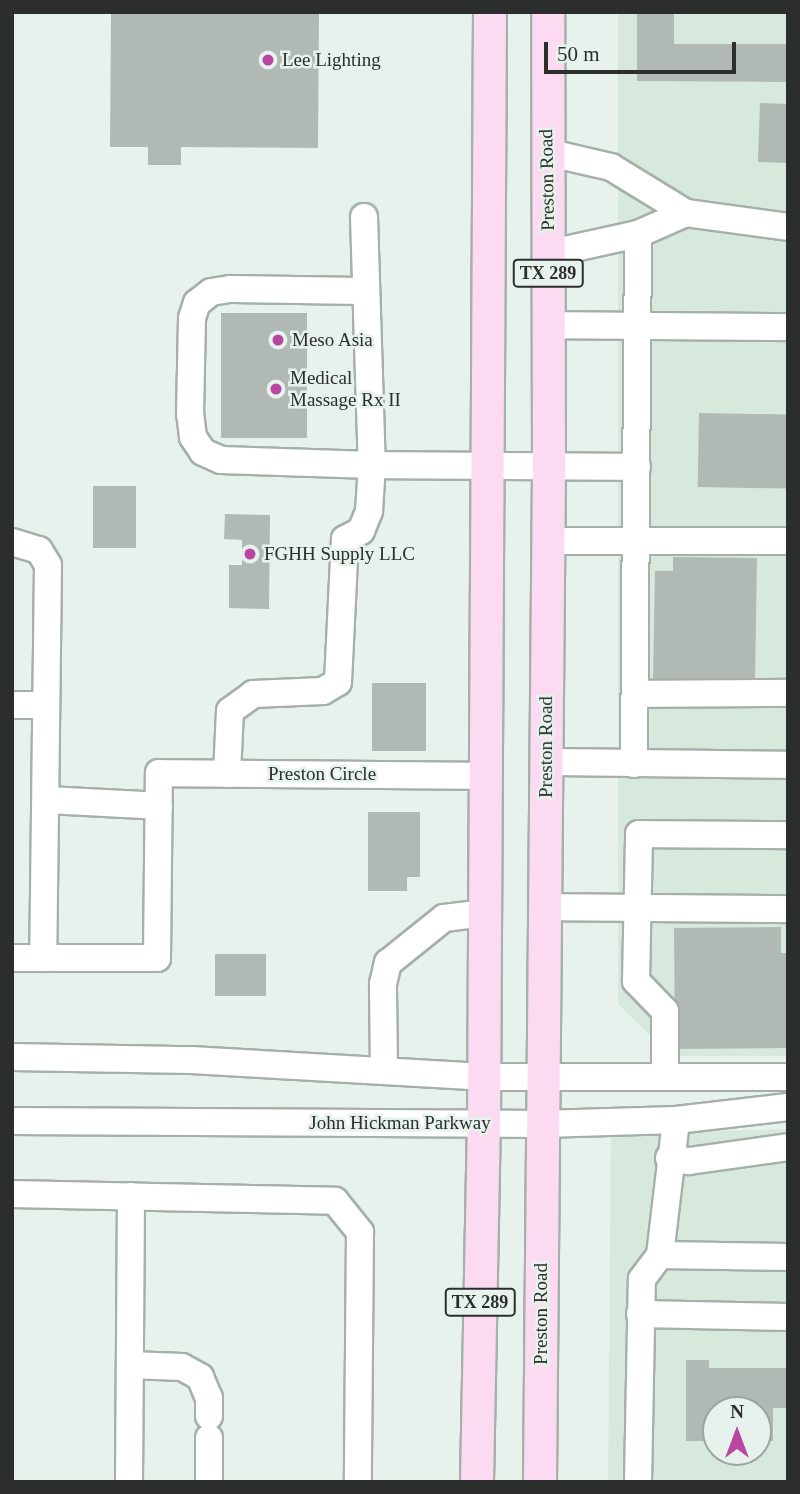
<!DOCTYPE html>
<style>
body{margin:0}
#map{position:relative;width:800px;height:1494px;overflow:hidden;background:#e8f2ec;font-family:Georgia,serif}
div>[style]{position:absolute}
.built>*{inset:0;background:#d7e8dd}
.building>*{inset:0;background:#b0b9b3;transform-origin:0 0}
.roads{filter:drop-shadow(2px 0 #a6b0aa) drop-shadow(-2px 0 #a6b0aa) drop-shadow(0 2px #a6b0aa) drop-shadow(0 -2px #a6b0aa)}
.minor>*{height:26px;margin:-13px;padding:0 13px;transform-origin:13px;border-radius:13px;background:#fff}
.major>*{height:32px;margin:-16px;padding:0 16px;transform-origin:16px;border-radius:16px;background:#fbdaf2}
.dots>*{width:19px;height:19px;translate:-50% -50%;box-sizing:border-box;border:4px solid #e8f2ec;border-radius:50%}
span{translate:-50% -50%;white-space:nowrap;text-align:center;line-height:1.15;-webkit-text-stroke:5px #e8f2ec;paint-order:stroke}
.shield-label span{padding:2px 5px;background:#e8f2ec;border:2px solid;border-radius:5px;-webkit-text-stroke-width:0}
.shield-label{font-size:18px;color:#2b2e2c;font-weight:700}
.poi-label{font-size:19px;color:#2b2e2c}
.left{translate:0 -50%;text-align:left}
.street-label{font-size:19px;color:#2b2e2c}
.frame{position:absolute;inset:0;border:14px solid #2b2e2c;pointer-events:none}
.north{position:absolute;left:702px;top:1396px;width:70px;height:70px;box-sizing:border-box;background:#e8f2ec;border:2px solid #9ca49f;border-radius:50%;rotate:0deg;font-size:19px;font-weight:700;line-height:28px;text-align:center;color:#2b2e2c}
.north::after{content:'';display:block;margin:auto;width:24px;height:32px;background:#b847a1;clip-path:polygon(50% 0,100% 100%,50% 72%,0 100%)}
.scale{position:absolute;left:544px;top:42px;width:192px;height:32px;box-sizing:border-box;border:4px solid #2b2e2c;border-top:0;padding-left:9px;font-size:21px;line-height:24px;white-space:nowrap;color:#2b2e2c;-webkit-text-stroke:5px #e8f2ec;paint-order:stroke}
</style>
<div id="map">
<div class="built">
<div style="clip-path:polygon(618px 12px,788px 12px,788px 1056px,671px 1056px,618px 1004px)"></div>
<div style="clip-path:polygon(evenodd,788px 1129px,788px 1482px,608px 1482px,611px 1134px,788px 1129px,716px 1410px,758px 1410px,758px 1452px,716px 1452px,716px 1410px)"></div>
</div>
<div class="building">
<div style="clip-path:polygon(111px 12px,319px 12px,318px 148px,181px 147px,181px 165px,148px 165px,148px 147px,110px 147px)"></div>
<div style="clip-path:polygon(637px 12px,674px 12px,674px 44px,788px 44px,788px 82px,637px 81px)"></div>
<div style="left:760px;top:103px;width:28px;height:59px;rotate:2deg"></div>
<div style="left:221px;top:313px;width:86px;height:125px"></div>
<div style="left:699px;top:413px;width:89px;height:74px;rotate:1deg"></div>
<div style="left:93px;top:486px;width:43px;height:62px"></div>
<div style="clip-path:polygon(225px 514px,270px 515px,269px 609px,229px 608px,229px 565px,242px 565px,242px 540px,224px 539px)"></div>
<div style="clip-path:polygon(673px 557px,757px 558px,755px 680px,653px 679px,655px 571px,673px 571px)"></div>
<div style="left:372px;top:683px;width:54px;height:68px"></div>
<div style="clip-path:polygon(368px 812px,420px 812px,420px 877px,407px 877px,407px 891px,368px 891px)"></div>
<div style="clip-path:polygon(781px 927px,781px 953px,788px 953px,788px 1048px,675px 1049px,674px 928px)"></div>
<div style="left:215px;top:954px;width:51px;height:42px"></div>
<div style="clip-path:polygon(686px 1360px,709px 1360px,709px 1368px,786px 1368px,786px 1408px,773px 1408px,773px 1441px,758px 1441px,758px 1410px,716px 1410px,716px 1441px,686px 1441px)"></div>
</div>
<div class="roads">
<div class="minor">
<div style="left:546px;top:152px;width:67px;rotate:13deg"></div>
<div style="left:611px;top:167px;width:88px;rotate:31.5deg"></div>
<div style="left:686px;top:213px;width:103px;rotate:7.8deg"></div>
<div style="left:364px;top:217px;width:248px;rotate:88.2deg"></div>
<div style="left:372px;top:465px;width:265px;rotate:0.4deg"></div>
<div style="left:547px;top:254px;width:93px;rotate:-12.4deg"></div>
<div style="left:638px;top:234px;width:52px;rotate:-23.6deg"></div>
<div style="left:548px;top:325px;width:240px;rotate:0.5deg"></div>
<div style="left:548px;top:541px;width:240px"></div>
<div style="left:12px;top:542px;width:28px;rotate:17deg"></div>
<div style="left:39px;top:550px;width:17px;rotate:59deg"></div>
<div style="left:48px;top:565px;width:393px;rotate:90.7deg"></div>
<div style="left:635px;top:694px;width:153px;rotate:-0.4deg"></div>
<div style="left:12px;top:705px;width:34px"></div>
<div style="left:546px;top:762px;width:242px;rotate:0.7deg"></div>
<div style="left:634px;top:764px;width:530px;rotate:-89.57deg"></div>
<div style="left:227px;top:774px;width:63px;rotate:-87.3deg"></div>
<div style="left:230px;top:711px;width:29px;rotate:-36deg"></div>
<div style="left:253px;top:694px;width:70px;rotate:-2.5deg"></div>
<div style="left:323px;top:691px;width:17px;rotate:-31deg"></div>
<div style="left:338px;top:682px;width:143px;rotate:-87.2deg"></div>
<div style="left:345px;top:539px;width:18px;rotate:-27deg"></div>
<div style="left:361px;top:531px;width:22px;rotate:-68deg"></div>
<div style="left:369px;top:511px;width:46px;rotate:-86.3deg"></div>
<div style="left:372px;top:465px;width:151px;rotate:-178.1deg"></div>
<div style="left:221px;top:460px;width:20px;rotate:-156deg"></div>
<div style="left:203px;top:452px;width:18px;rotate:-124deg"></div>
<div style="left:193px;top:437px;width:23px;rotate:-97deg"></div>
<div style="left:190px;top:414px;width:96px;rotate:-88.8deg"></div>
<div style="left:192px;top:318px;width:16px;rotate:-72deg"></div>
<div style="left:197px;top:303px;width:18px;rotate:-38deg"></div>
<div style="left:211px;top:292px;width:19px;rotate:-9deg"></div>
<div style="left:230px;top:289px;width:134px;rotate:0.9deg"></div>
<div style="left:46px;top:800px;width:113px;rotate:3deg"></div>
<div style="left:544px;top:907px;width:244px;rotate:0.5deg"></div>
<div style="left:12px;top:958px;width:145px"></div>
<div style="left:157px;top:958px;width:185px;rotate:-89.4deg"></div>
<div style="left:159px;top:773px;width:325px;rotate:0.5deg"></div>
<div style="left:12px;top:1057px;width:179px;rotate:1deg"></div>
<div style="left:191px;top:1060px;width:293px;rotate:3.3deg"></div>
<div style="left:484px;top:1077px;width:304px"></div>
<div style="left:384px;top:1071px;width:87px;rotate:-90.7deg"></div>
<div style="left:383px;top:984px;width:22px;rotate:-77deg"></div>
<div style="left:388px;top:963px;width:72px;rotate:-38.8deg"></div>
<div style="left:444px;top:918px;width:40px;rotate:-7.1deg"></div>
<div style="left:665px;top:1077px;width:66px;rotate:-90deg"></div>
<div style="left:665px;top:1011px;width:42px;rotate:-134deg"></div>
<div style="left:636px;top:981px;width:147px;rotate:-88.8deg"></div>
<div style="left:639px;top:834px;width:149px;rotate:0.4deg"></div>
<div style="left:12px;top:1121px;width:530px;rotate:0.32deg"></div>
<div style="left:542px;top:1124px;width:134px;rotate:-1.7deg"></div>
<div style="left:676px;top:1120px;width:113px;rotate:-6.6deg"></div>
<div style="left:669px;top:1158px;width:20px;rotate:9deg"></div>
<div style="left:689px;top:1161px;width:100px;rotate:-8deg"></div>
<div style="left:12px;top:1194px;width:323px;rotate:1.2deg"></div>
<div style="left:335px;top:1201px;width:40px;rotate:51deg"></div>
<div style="left:360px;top:1232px;width:250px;rotate:90.5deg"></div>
<div style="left:660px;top:1255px;width:128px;rotate:0.9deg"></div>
<div style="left:640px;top:1314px;width:148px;rotate:1.2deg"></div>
<div style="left:130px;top:1365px;width:52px;rotate:2.2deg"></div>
<div style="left:182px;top:1367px;width:21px;rotate:29deg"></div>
<div style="left:200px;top:1377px;width:23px;rotate:67deg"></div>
<div style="left:209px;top:1398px;width:18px;rotate:90deg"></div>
<div style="left:209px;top:1438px;width:44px;rotate:90deg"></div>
<div style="left:129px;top:1482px;width:286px;rotate:-89.6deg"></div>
<div style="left:638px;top:1482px;width:203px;rotate:-88.9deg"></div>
<div style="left:642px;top:1279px;width:30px;rotate:-53deg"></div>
<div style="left:660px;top:1255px;width:136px;rotate:-83.2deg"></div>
</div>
<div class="major">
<div style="left:477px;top:1482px;width:360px;rotate:-88.9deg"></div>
<div style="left:484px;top:1122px;width:1110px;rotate:-89.69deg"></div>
<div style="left:540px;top:1482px;width:1017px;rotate:-89.49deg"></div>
<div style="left:549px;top:465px;width:453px;rotate:-90.1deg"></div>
</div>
</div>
<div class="dots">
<div style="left:268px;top:60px;background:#b847a1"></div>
<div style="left:278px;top:340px;background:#b847a1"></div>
<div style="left:276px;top:389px;background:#b847a1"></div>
<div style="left:250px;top:554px;background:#b847a1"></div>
</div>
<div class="shield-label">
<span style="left:548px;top:273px">TX 289</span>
<span style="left:480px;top:1302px">TX 289</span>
</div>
<div class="poi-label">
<span class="left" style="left:282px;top:60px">Lee Lighting</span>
<span class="left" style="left:292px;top:340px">Meso Asia</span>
<span class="left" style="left:290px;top:389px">Medical<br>Massage Rx II</span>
<span class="left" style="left:264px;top:554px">FGHH Supply LLC</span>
</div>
<div class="street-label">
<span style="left:547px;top:180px;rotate:-91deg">Preston Road</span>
<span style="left:546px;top:747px;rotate:-90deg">Preston Road</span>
<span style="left:322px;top:774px">Preston Circle</span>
<span style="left:400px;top:1123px">John Hickman Parkway</span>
<span style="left:541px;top:1314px;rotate:-90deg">Preston Road</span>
</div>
<div class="frame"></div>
<div class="north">N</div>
<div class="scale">50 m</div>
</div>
